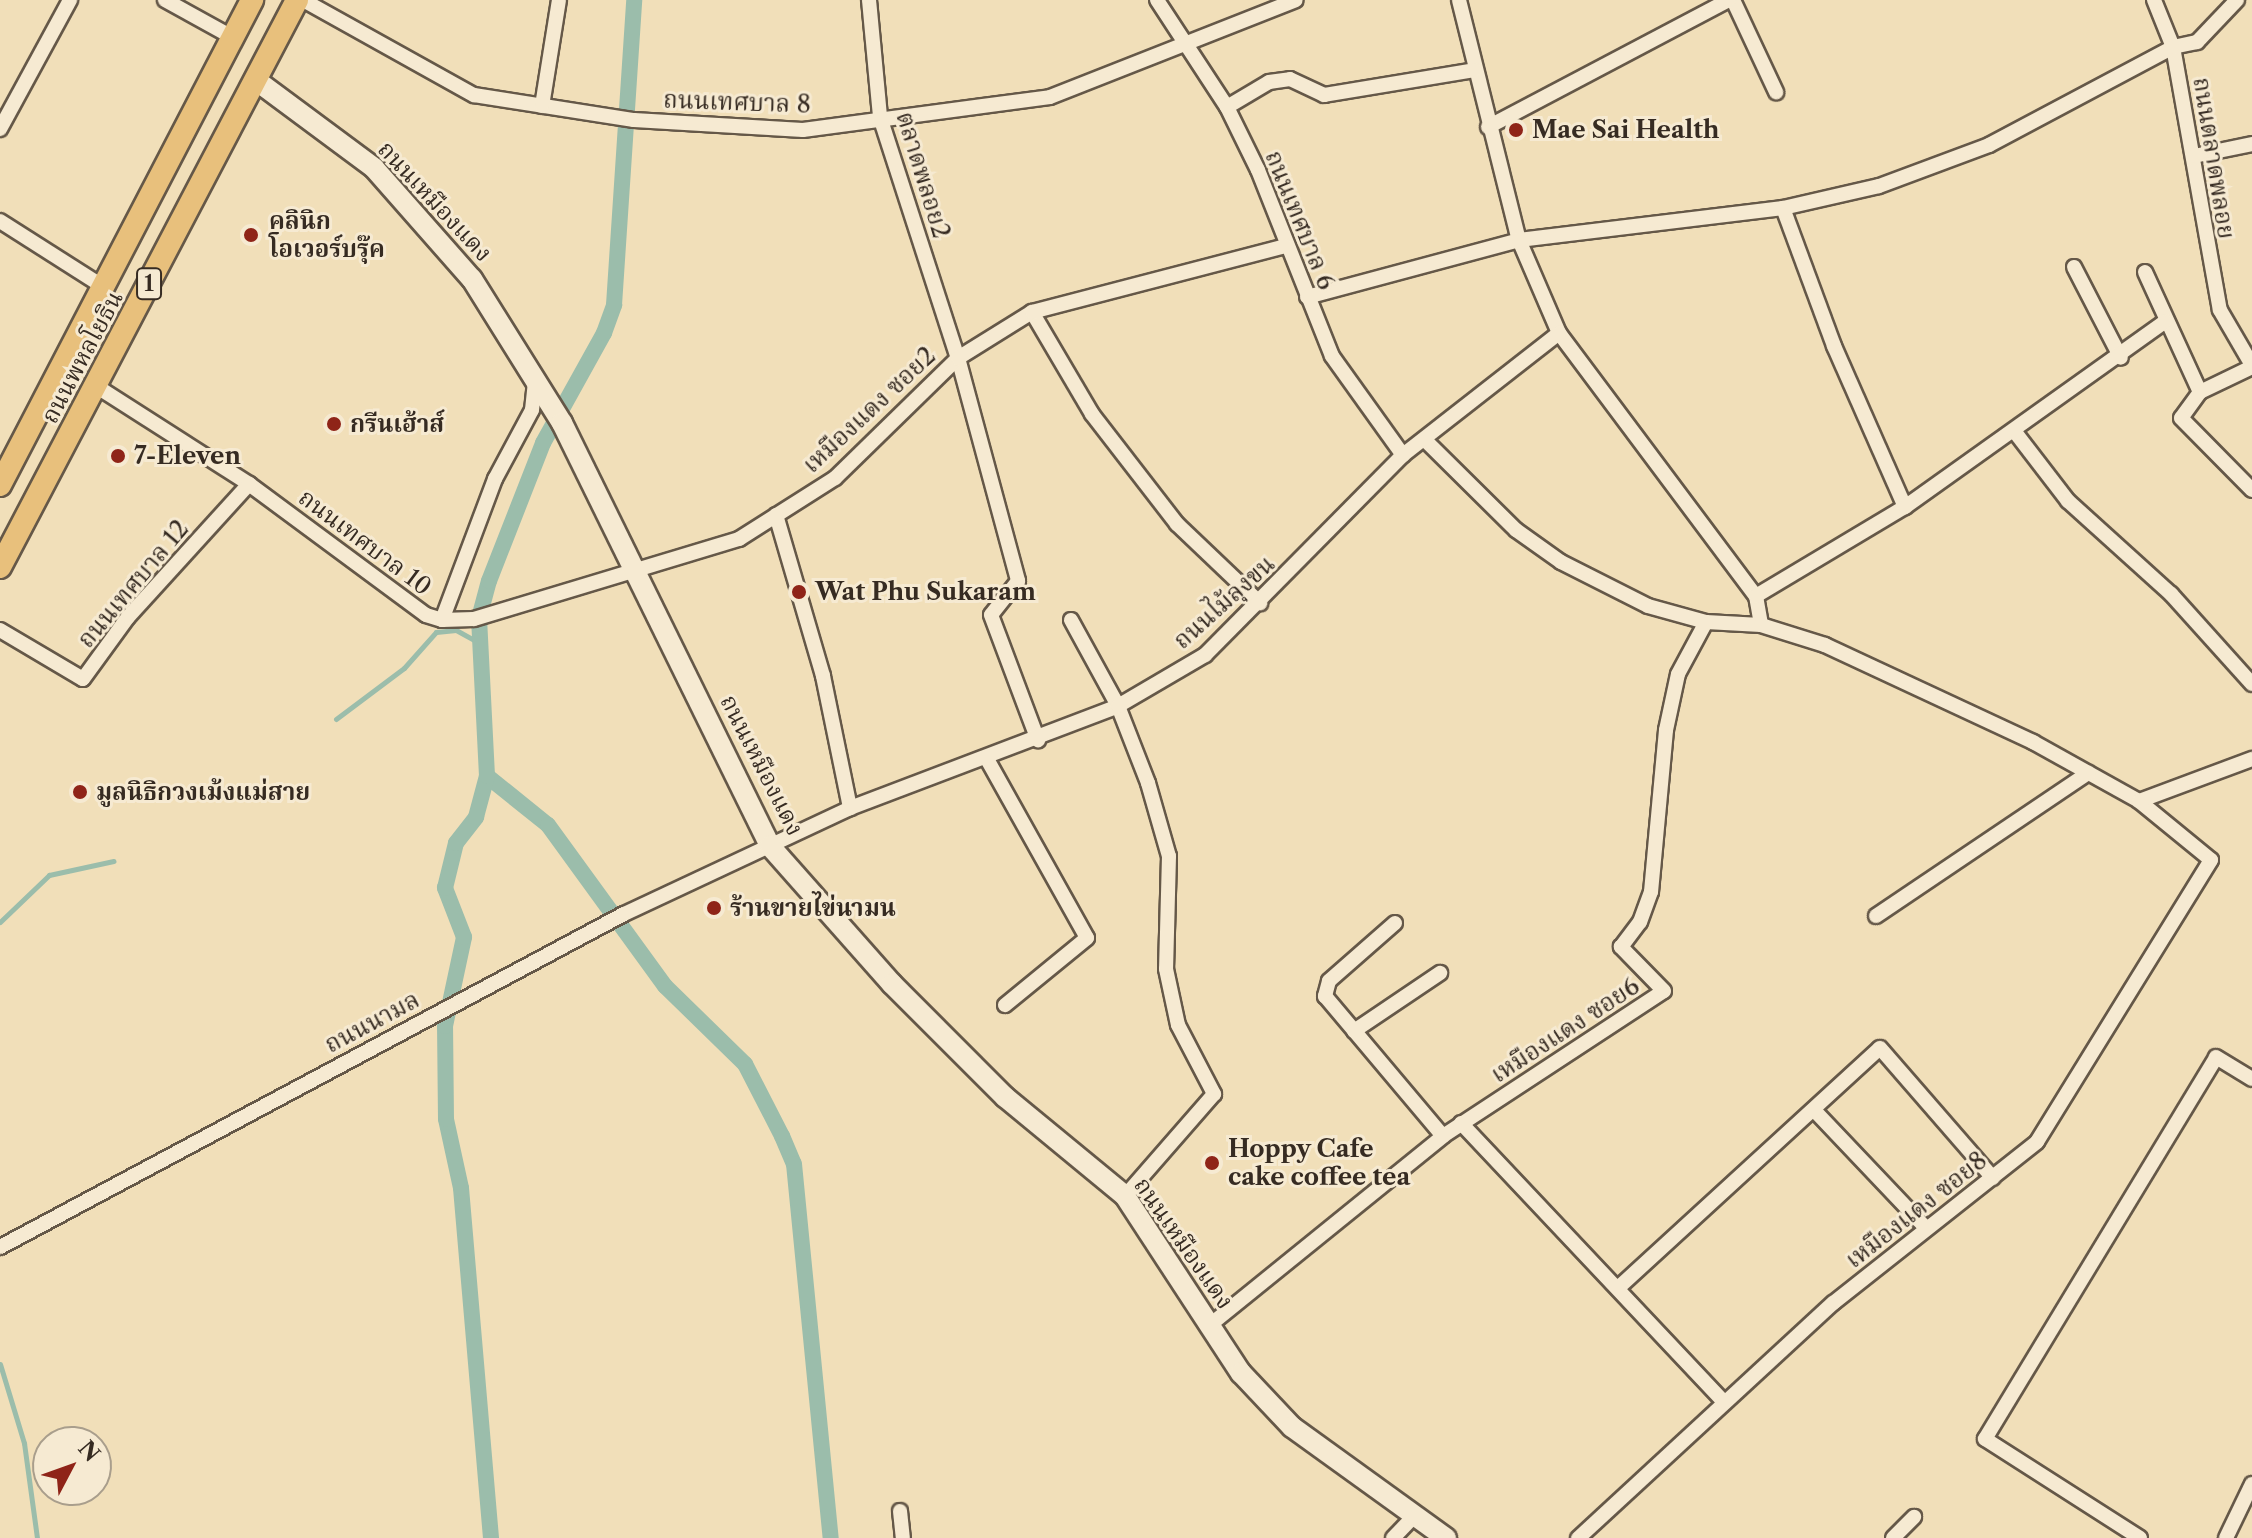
<!DOCTYPE html>
<meta charset="utf-8">
<style>
body{margin:0}
#map{position:relative;width:2252px;height:1538px;overflow:hidden;background:#f1dfb9;font-family:"Libre Caslon Text","Noto Serif Thai",serif}
div>[style]{position:absolute}
.stream>*{height:5px;margin:-2.5px;padding:0 2.5px;transform-origin:2.5px;border-radius:2.5px;background:#9bbdab}
.canal>*{height:16px;margin:-8px;padding:0 8px;transform-origin:8px;border-radius:8px;background:#9bbdab}
.roads{filter:drop-shadow(2px 0 #655848) drop-shadow(-2px 0 #655848) drop-shadow(0 2px #655848) drop-shadow(0 -2px #655848)}
.street>*{height:14px;margin:-7px;padding:0 7px;transform-origin:7px;border-radius:7px;background:#f6ead2}
.secondary>*{height:20px;margin:-10px;padding:0 10px;transform-origin:10px;border-radius:10px;background:#f6ead2}
.primary>*{height:22px;margin:-11px;padding:0 11px;transform-origin:11px;border-radius:11px;background:#e8c07c}
.dots>*{width:22px;height:22px;translate:-50% -50%;box-sizing:border-box;border:4px solid #f6ead2;border-radius:50%}
span{translate:-50% -50%;white-space:nowrap;text-align:center;line-height:1.15;-webkit-text-stroke:6px #f6ead2;paint-order:stroke}
.shield-label span{padding:2px 6px;background:#f6ead2;border:2px solid;border-radius:6px;-webkit-text-stroke-width:0}
.shield-label{font-size:22px;color:#362b22;font-weight:700}
.street-label{font-size:24px;color:#362b22}
.poi-label{font-size:24px;color:#362b22;font-weight:700}
.left{translate:0 -50%;text-align:left}
.north{position:absolute;left:32px;top:1426px;width:80px;height:80px;box-sizing:border-box;background:#f6ead2;border:2px solid #a99e8c;border-radius:50%;rotate:49deg;font-size:22px;font-weight:700;line-height:32px;text-align:center;color:#362b22}
.north::after{content:'';display:block;margin:auto;width:28px;height:36px;background:#8f2418;clip-path:polygon(50% 0,100% 100%,50% 72%,0 100%)}
</style>
<div id="map">
<div class="stream">
<div style="left:336px;top:719px;width:85px;rotate:-36.9deg"></div>
<div style="left:404px;top:668px;width:48px;rotate:-48.4deg"></div>
<div style="left:436px;top:632px;width:20px;rotate:-6deg"></div>
<div style="left:456px;top:630px;width:26px;rotate:29deg"></div>
<div style="left:0;top:922px;width:68px;rotate:-43.8deg"></div>
<div style="left:49px;top:875px;width:66px;rotate:-12.3deg"></div>
<div style="left:0;top:1364px;width:83px;rotate:73.1deg"></div>
<div style="left:24px;top:1443px;width:96px;rotate:82.2deg"></div>
</div>
<div class="canal">
<div style="left:487px;top:776px;width:78px;rotate:38.8deg"></div>
<div style="left:548px;top:825px;width:199px;rotate:54deg"></div>
<div style="left:665px;top:986px;width:112px;rotate:44.3deg"></div>
<div style="left:745px;top:1064px;width:81px;rotate:62.8deg"></div>
<div style="left:782px;top:1136px;width:30px;rotate:67deg"></div>
<div style="left:794px;top:1164px;width:376px;rotate:84.4deg"></div>
<div style="left:491px;top:1538px;width:351px;rotate:-94.9deg"></div>
<div style="left:461px;top:1188px;width:71px;rotate:-102.3deg"></div>
<div style="left:446px;top:1119px;width:93px;rotate:-90.6deg"></div>
<div style="left:445px;top:1026px;width:91px;rotate:-77.9deg"></div>
<div style="left:464px;top:937px;width:53px;rotate:-111.2deg"></div>
<div style="left:445px;top:888px;width:46px;rotate:-76.3deg"></div>
<div style="left:456px;top:843px;width:33px;rotate:-52deg"></div>
<div style="left:476px;top:817px;width:42px;rotate:-75deg"></div>
<div style="left:487px;top:776px;width:158px;rotate:-92.9deg"></div>
<div style="left:479px;top:618px;width:38px;rotate:-75deg"></div>
<div style="left:489px;top:581px;width:148px;rotate:-68.6deg"></div>
<div style="left:543px;top:443px;width:126px;rotate:-61deg"></div>
<div style="left:604px;top:333px;width:30px;rotate:-70deg"></div>
<div style="left:614px;top:305px;width:306px;rotate:-86.2deg"></div>
</div>
<div class="roads">
<div class="street">
<div style="left:165px;top:0;width:77px;rotate:28.9deg"></div>
<div style="left:303px;top:0;width:196px;rotate:29.1deg"></div>
<div style="left:474px;top:95px;width:162px;rotate:8.9deg"></div>
<div style="left:634px;top:120px;width:169px;rotate:3.4deg"></div>
<div style="left:803px;top:130px;width:249px;rotate:-7.6deg"></div>
<div style="left:1050px;top:97px;width:264px;rotate:-21.5deg"></div>
<div style="left:869px;top:0;width:118px;rotate:84.6deg"></div>
<div style="left:880px;top:117px;width:253px;rotate:72.1deg"></div>
<div style="left:958px;top:358px;width:231px;rotate:74.9deg"></div>
<div style="left:1018px;top:581px;width:43px;rotate:128.5deg"></div>
<div style="left:991px;top:615px;width:134px;rotate:69.4deg"></div>
<div style="left:1157px;top:0;width:128px;rotate:56.8deg"></div>
<div style="left:1227px;top:107px;width:70px;rotate:63.8deg"></div>
<div style="left:1258px;top:170px;width:200px;rotate:68.3deg"></div>
<div style="left:1332px;top:356px;width:122px;rotate:54.4deg"></div>
<div style="left:1459px;top:0;width:247px;rotate:76deg"></div>
<div style="left:1519px;top:240px;width:101px;rotate:66.7deg"></div>
<div style="left:1559px;top:333px;width:329px;rotate:53.2deg"></div>
<div style="left:1756px;top:596px;width:29px;rotate:80deg"></div>
<div style="left:1733px;top:0;width:102px;rotate:64.9deg"></div>
<div style="left:2154px;top:0;width:51px;rotate:68deg"></div>
<div style="left:2173px;top:47px;width:267px;rotate:79.9deg"></div>
<div style="left:2220px;top:310px;width:64px;rotate:59.8deg"></div>
<div style="left:542px;top:106px;width:107px;rotate:-80.9deg"></div>
<div style="left:1227px;top:107px;width:49px;rotate:-30.8deg"></div>
<div style="left:1269px;top:82px;width:21px;rotate:-8deg"></div>
<div style="left:1290px;top:79px;width:38px;rotate:25deg"></div>
<div style="left:1324px;top:95px;width:153px;rotate:-9.4deg"></div>
<div style="left:1488px;top:127px;width:272px;rotate:-27.8deg"></div>
<div style="left:0;top:129px;width:147px;rotate:-61.5deg"></div>
<div style="left:2194px;top:156px;width:59px;rotate:-11.7deg"></div>
<div style="left:1783px;top:208px;width:147px;rotate:69.7deg"></div>
<div style="left:1834px;top:346px;width:176px;rotate:66.2deg"></div>
<div style="left:0;top:221px;width:125px;rotate:32.5deg"></div>
<div style="left:2074px;top:267px;width:102px;rotate:62.7deg"></div>
<div style="left:2145px;top:272px;width:132px;rotate:65.4deg"></div>
<div style="left:2200px;top:392px;width:32px;rotate:126deg"></div>
<div style="left:2181px;top:418px;width:101px;rotate:45.4deg"></div>
<div style="left:1307px;top:297px;width:220px;rotate:-15deg"></div>
<div style="left:1519px;top:240px;width:266px;rotate:-6.9deg"></div>
<div style="left:1783px;top:208px;width:98px;rotate:-12.9deg"></div>
<div style="left:1879px;top:186px;width:117px;rotate:-20.4deg"></div>
<div style="left:1989px;top:145px;width:208px;rotate:-28deg"></div>
<div style="left:2173px;top:47px;width:25px;rotate:-12deg"></div>
<div style="left:2197px;top:42px;width:58px;rotate:-46.4deg"></div>
<div style="left:1032px;top:312px;width:118px;rotate:59.5deg"></div>
<div style="left:1092px;top:414px;width:139px;rotate:52.3deg"></div>
<div style="left:1177px;top:524px;width:115px;rotate:43.6deg"></div>
<div style="left:96px;top:386px;width:182px;rotate:32.6deg"></div>
<div style="left:249px;top:484px;width:220px;rotate:36.5deg"></div>
<div style="left:426px;top:615px;width:17px;rotate:17deg"></div>
<div style="left:442px;top:620px;width:32px;rotate:-2deg"></div>
<div style="left:474px;top:619px;width:277px;rotate:-16.8deg"></div>
<div style="left:739px;top:539px;width:114px;rotate:-32.4deg"></div>
<div style="left:835px;top:478px;width:172px;rotate:-44.3deg"></div>
<div style="left:958px;top:358px;width:87px;rotate:-31.9deg"></div>
<div style="left:1032px;top:312px;width:262px;rotate:-14.6deg"></div>
<div style="left:2200px;top:392px;width:58px;rotate:-25.7deg"></div>
<div style="left:2015px;top:432px;width:87px;rotate:52.5deg"></div>
<div style="left:2068px;top:501px;width:139px;rotate:42.1deg"></div>
<div style="left:2171px;top:594px;width:121px;rotate:48deg"></div>
<div style="left:1425px;top:440px;width:128px;rotate:44.7deg"></div>
<div style="left:1516px;top:530px;width:55px;rotate:35.4deg"></div>
<div style="left:1561px;top:562px;width:97px;rotate:26.8deg"></div>
<div style="left:1648px;top:606px;width:60px;rotate:15.4deg"></div>
<div style="left:1706px;top:622px;width:55px;rotate:3.1deg"></div>
<div style="left:1761px;top:625px;width:67px;rotate:17.4deg"></div>
<div style="left:1825px;top:645px;width:230px;rotate:25deg"></div>
<div style="left:2033px;top:742px;width:121px;rotate:29.1deg"></div>
<div style="left:2139px;top:801px;width:93px;rotate:39.3deg"></div>
<div style="left:2211px;top:860px;width:331px;rotate:121.7deg"></div>
<div style="left:2037px;top:1142px;width:260px;rotate:141.7deg"></div>
<div style="left:1833px;top:1303px;width:347px;rotate:137.3deg"></div>
<div style="left:776px;top:515px;width:168px;rotate:73.7deg"></div>
<div style="left:823px;top:676px;width:135px;rotate:78.4deg"></div>
<div style="left:1756px;top:596px;width:174px;rotate:-30.9deg"></div>
<div style="left:1905px;top:507px;width:320px;rotate:-35.5deg"></div>
<div style="left:442px;top:620px;width:151px;rotate:-69.4deg"></div>
<div style="left:495px;top:479px;width:78px;rotate:-61.8deg"></div>
<div style="left:532px;top:410px;width:29px;rotate:-84deg"></div>
<div style="left:1071px;top:620px;width:98px;rotate:61.3deg"></div>
<div style="left:1118px;top:706px;width:83px;rotate:68.7deg"></div>
<div style="left:1148px;top:783px;width:76px;rotate:74deg"></div>
<div style="left:1169px;top:856px;width:113px;rotate:91.5deg"></div>
<div style="left:1166px;top:969px;width:57px;rotate:77.9deg"></div>
<div style="left:1178px;top:1025px;width:78px;rotate:62.4deg"></div>
<div style="left:1214px;top:1094px;width:135px;rotate:131.1deg"></div>
<div style="left:0;top:630px;width:96px;rotate:30.6deg"></div>
<div style="left:83px;top:679px;width:77px;rotate:-54deg"></div>
<div style="left:128px;top:617px;width:180px;rotate:-47.7deg"></div>
<div style="left:987px;top:759px;width:205px;rotate:60.8deg"></div>
<div style="left:1087px;top:938px;width:106px;rotate:140.7deg"></div>
<div style="left:2139px;top:801px;width:121px;rotate:-20.4deg"></div>
<div style="left:1876px;top:916px;width:256px;rotate:-34deg"></div>
<div style="left:1395px;top:923px;width:88px;rotate:138.7deg"></div>
<div style="left:1329px;top:981px;width:16px;rotate:105deg"></div>
<div style="left:1325px;top:996px;width:183px;rotate:49.9deg"></div>
<div style="left:1354px;top:1031px;width:104px;rotate:-34deg"></div>
<div style="left:1814px;top:1110px;width:163px;rotate:46.5deg"></div>
<div style="left:1461px;top:1123px;width:381px;rotate:46.7deg"></div>
<div style="left:0;top:1247px;width:707px;rotate:-28.09deg"></div>
<div style="left:624px;top:914px;width:250px;rotate:-25.1deg"></div>
<div style="left:850px;top:808px;width:287px;rotate:-20.8deg"></div>
<div style="left:1118px;top:706px;width:101px;rotate:-30.4deg"></div>
<div style="left:1205px;top:655px;width:281px;rotate:-45.3deg"></div>
<div style="left:1403px;top:455px;width:198px;rotate:-38deg"></div>
<div style="left:1618px;top:1288px;width:355px;rotate:-42.5deg"></div>
<div style="left:1880px;top:1048px;width:172px;rotate:49deg"></div>
<div style="left:1210px;top:1325px;width:300px;rotate:-39deg"></div>
<div style="left:1443px;top:1136px;width:264px;rotate:-33.3deg"></div>
<div style="left:1664px;top:991px;width:62px;rotate:-134.3deg"></div>
<div style="left:1621px;top:947px;width:31px;rotate:-53deg"></div>
<div style="left:1640px;top:922px;width:32px;rotate:-70deg"></div>
<div style="left:1651px;top:892px;width:163px;rotate:-84.7deg"></div>
<div style="left:1666px;top:730px;width:57px;rotate:-77.9deg"></div>
<div style="left:1678px;top:674px;width:59px;rotate:-61.7deg"></div>
<div style="left:900px;top:1511px;width:27px;rotate:84deg"></div>
<div style="left:1393px;top:1538px;width:32px;rotate:-46deg"></div>
<div style="left:1893px;top:1538px;width:30px;rotate:-45deg"></div>
<div style="left:2140px;top:1538px;width:184px;rotate:-147.4deg"></div>
<div style="left:1985px;top:1439px;width:446px;rotate:-58.8deg"></div>
<div style="left:2216px;top:1057px;width:42px;rotate:31.4deg"></div>
<div style="left:2226px;top:1538px;width:60px;rotate:-64.3deg"></div>
</div>
<div class="secondary">
<div style="left:257px;top:81px;width:146px;rotate:36.6deg"></div>
<div style="left:374px;top:168px;width:148px;rotate:48.6deg"></div>
<div style="left:472px;top:279px;width:170px;rotate:58deg"></div>
<div style="left:562px;top:423px;width:471px;rotate:63.8deg"></div>
<div style="left:770px;top:846px;width:184px;rotate:48.5deg"></div>
<div style="left:892px;top:984px;width:160px;rotate:45deg"></div>
<div style="left:1005px;top:1097px;width:156px;rotate:39.5deg"></div>
<div style="left:1125px;top:1196px;width:212px;rotate:56.8deg"></div>
<div style="left:1241px;top:1373px;width:74px;rotate:46.6deg"></div>
<div style="left:1292px;top:1427px;width:190px;rotate:35.8deg"></div>
</div>
<div class="primary">
<div style="left:0;top:485px;width:547px;rotate:-62.54deg"></div>
<div style="left:0;top:567px;width:640px;rotate:-62.35deg"></div>
</div>
</div>
<div class="dots">
<div style="left:1516px;top:130px;background:#8f2418"></div>
<div style="left:251px;top:235px;background:#8f2418"></div>
<div style="left:334px;top:424px;background:#8f2418"></div>
<div style="left:118px;top:456px;background:#8f2418"></div>
<div style="left:799px;top:592px;background:#8f2418"></div>
<div style="left:80px;top:792px;background:#8f2418"></div>
<div style="left:714px;top:908px;background:#8f2418"></div>
<div style="left:1212px;top:1163px;background:#8f2418"></div>
</div>
<div class="shield-label">
<span style="left:149px;top:284px">1</span>
</div>
<div class="street-label">
<span style="left:737px;top:102px;rotate:2deg">ถนนเทศบาล 8</span>
<span style="left:2214px;top:158px;rotate:81deg">ถนนตลาดพลอย</span>
<span style="left:923px;top:175px;rotate:73deg">ตลาดพลอย2</span>
<span style="left:435px;top:201px;rotate:47deg">ถนนเหมืองแดง</span>
<span style="left:1300px;top:220px;rotate:68deg">ถนนเทศบาล 6</span>
<span style="left:82px;top:357px;rotate:-62deg">ถนนพหลโยธิน</span>
<span style="left:869px;top:410px;rotate:-43deg">เหมืองแดง ซอย2</span>
<span style="left:365px;top:542px;rotate:37deg">ถนนเทศบาล 10</span>
<span style="left:133px;top:584px;rotate:-50deg">ถนนเทศบาล 12</span>
<span style="left:1224px;top:602px;rotate:-42deg">ถนนไม้ลุงขน</span>
<span style="left:762px;top:765px;rotate:63deg">ถนนเหมืองแดง</span>
<span style="left:372px;top:1022px;rotate:-28deg">ถนนนามล</span>
<span style="left:1565px;top:1030px;rotate:-33deg">เหมืองแดง ซอย6</span>
<span style="left:1916px;top:1210px;rotate:-38deg">เหมืองแดง ซอย8</span>
<span style="left:1184px;top:1243px;rotate:55deg">ถนนเหมืองแดง</span>
</div>
<div class="poi-label">
<span class="left" style="left:1532px;top:130px">Mae Sai Health</span>
<span class="left" style="left:269px;top:235px">คลินิก<br>โอเวอร์บรุ๊ค</span>
<span class="left" style="left:350px;top:424px">กรีนเฮ้าส์</span>
<span class="left" style="left:134px;top:456px">7-Eleven</span>
<span class="left" style="left:815px;top:592px">Wat Phu Sukaram</span>
<span class="left" style="left:96px;top:792px">มูลนิธิกวงเม้งแม่สาย</span>
<span class="left" style="left:730px;top:908px">ร้านขายไข่นามน</span>
<span class="left" style="left:1228px;top:1163px">Hoppy Cafe<br>cake coffee tea</span>
</div>
<div class="north">N</div>
</div>
